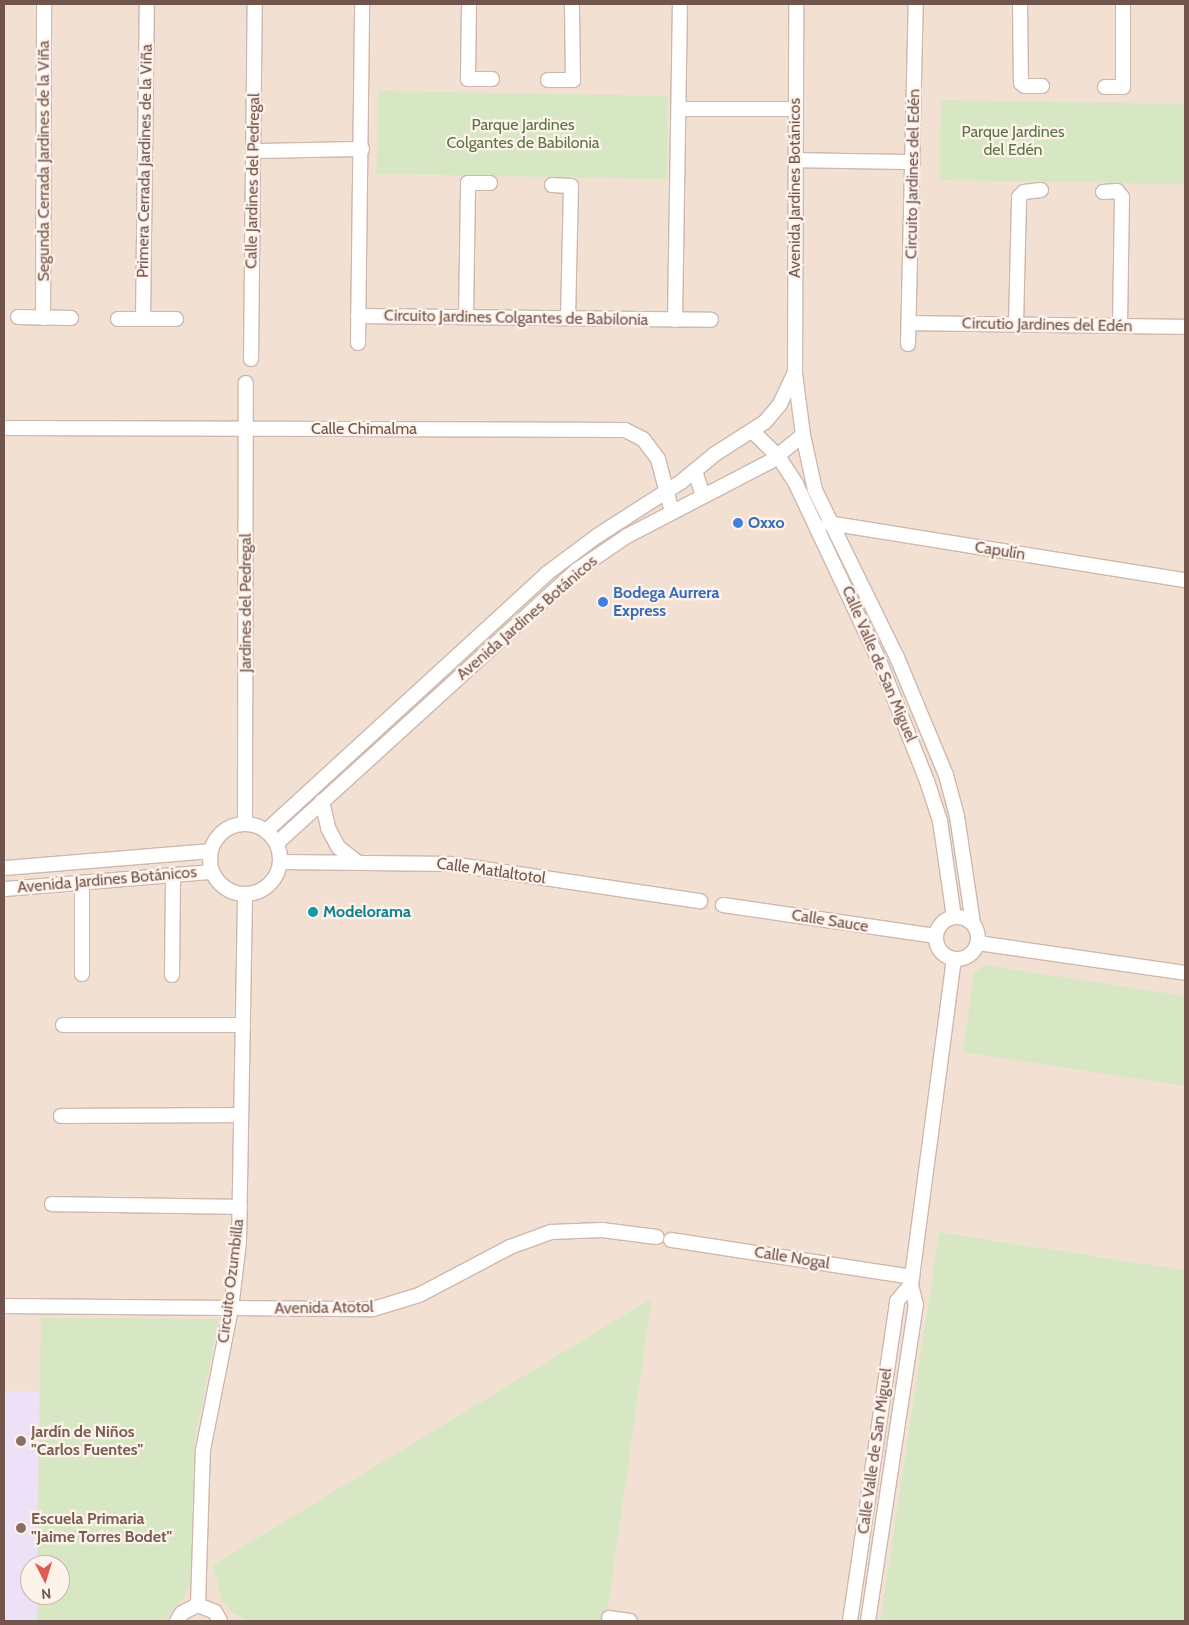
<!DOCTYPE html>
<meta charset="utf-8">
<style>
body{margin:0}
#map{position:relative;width:1189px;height:1625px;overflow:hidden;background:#faefe4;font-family:Cabin,sans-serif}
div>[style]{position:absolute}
.residential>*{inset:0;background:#f2e0d3}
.education>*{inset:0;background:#ece1f7}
.green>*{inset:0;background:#d7e7c4;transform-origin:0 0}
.roads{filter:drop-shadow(1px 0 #cdb8ae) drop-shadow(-1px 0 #cdb8ae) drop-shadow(0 1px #cdb8ae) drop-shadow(0 -1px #cdb8ae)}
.minor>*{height:14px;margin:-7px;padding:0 7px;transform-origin:7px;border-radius:7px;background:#fff}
.minor>.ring{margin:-7px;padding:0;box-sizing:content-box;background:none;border:14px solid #fff;border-radius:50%}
.dots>*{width:14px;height:14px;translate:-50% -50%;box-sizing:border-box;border:2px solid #fef3ea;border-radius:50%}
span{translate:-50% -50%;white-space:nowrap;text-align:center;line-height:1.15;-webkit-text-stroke:4.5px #fef3ea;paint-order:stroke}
.park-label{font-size:16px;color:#5a7644}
.street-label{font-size:16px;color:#71544c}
.shop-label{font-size:16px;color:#366cbe;font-weight:700}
.left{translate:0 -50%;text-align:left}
.culture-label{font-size:16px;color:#0d838f;font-weight:700}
.education-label{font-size:16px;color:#785e54;font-weight:700}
.frame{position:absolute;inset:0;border:5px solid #71544c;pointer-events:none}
.north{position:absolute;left:20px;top:1555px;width:50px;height:50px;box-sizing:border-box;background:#fef3ea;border:1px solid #c6b3ab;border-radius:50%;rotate:175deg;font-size:14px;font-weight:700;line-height:20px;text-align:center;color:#71544c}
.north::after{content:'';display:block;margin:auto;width:18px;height:22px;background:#dc5d52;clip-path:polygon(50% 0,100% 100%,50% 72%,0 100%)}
</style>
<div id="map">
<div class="residential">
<div style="clip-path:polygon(evenodd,4px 4px,1185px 4px,1185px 1270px,939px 1232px,880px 1621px,606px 1621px,652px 1298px,214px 1565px,223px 1602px,233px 1613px,249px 1621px,4px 1621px,4px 4px,30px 1565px,60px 1565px,60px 1595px,30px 1595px,30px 1565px)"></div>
</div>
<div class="education">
<div style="clip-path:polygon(4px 1391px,39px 1391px,37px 1565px,30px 1565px,30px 1595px,37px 1595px,37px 1621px,4px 1621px)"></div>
</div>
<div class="green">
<div style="left:378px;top:91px;width:290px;height:83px;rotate:1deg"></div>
<div style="left:941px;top:100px;width:244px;height:80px;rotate:1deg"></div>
<div style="clip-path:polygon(984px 965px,1185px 996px,1185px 1086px,963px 1052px,974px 973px)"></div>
<div style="clip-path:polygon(939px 1232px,1185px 1270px,1185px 1621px,880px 1621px)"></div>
<div style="clip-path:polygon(652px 1298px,606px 1621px,249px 1621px,233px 1613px,223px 1602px,213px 1565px)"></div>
<div style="clip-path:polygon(41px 1318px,219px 1319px,194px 1443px,191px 1575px,187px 1593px,165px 1621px,37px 1621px,37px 1595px,60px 1595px,60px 1565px,37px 1565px)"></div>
</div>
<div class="roads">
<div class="minor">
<div style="left:469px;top:4px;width:75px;rotate:90.8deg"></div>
<div style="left:468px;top:79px;width:24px"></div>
<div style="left:1020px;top:4px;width:79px;rotate:89.3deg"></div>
<div style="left:1021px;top:83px;width:5px;rotate:37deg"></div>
<div style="left:1025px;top:86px;width:17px"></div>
<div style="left:548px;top:80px;width:25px"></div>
<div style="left:573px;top:80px;width:76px;rotate:-90.8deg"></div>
<div style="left:1105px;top:87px;width:18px"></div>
<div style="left:1123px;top:87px;width:83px;rotate:-90deg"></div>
<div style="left:679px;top:109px;width:116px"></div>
<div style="left:255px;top:151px;width:107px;rotate:-1.1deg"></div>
<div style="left:795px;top:160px;width:118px;rotate:1deg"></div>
<div style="left:552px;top:185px;width:19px;rotate:3deg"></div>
<div style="left:571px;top:186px;width:132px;rotate:91.3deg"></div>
<div style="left:1103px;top:192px;width:14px;rotate:-4deg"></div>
<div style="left:1117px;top:191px;width:8px;rotate:50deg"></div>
<div style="left:1122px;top:197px;width:128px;rotate:90.9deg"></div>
<div style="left:358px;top:316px;width:353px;rotate:0.6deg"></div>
<div style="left:466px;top:316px;width:133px;rotate:-89.1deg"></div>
<div style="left:468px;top:183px;width:22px"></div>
<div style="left:18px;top:317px;width:53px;rotate:1.1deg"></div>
<div style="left:43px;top:318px;width:314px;rotate:-89.8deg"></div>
<div style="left:118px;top:319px;width:58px"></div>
<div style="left:143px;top:319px;width:315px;rotate:-89.3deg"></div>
<div style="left:675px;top:320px;width:316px;rotate:-89.1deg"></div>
<div style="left:910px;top:323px;width:275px;rotate:0.8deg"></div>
<div style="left:1016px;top:324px;width:127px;rotate:-88.6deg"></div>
<div style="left:1019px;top:197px;width:7px;rotate:-45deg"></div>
<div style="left:1024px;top:192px;width:17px;rotate:-7deg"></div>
<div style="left:358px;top:343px;width:339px;rotate:-89.3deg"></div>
<div style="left:908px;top:344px;width:340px;rotate:-88.7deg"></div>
<div style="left:251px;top:359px;width:355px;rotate:-89.4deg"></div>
<div style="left:4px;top:428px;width:621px;rotate:0.18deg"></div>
<div style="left:625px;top:430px;width:20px;rotate:27deg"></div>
<div style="left:643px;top:439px;width:25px;rotate:53deg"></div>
<div style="left:658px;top:459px;width:55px;rotate:75.2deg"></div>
<div style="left:753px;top:432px;width:35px;rotate:44deg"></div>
<div style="left:778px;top:456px;width:33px;rotate:57deg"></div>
<div style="left:796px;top:484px;width:195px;rotate:64.8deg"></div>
<div style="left:879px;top:660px;width:130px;rotate:68.4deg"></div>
<div style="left:927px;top:781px;width:42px;rotate:72deg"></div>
<div style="left:940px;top:821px;width:97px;rotate:81.7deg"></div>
<div style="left:803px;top:435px;width:56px;rotate:77.7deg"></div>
<div style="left:815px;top:490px;width:184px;rotate:63.9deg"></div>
<div style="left:896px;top:655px;width:130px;rotate:67.4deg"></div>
<div style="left:946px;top:775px;width:42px;rotate:75deg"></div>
<div style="left:957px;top:816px;width:108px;rotate:81.5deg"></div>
<div style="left:695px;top:471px;width:26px;rotate:72deg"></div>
<div style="left:828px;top:523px;width:362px;rotate:9.1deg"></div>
<div style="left:322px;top:801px;width:28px;rotate:77deg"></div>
<div style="left:328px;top:828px;width:21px;rotate:62deg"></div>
<div style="left:338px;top:847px;width:24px;rotate:38deg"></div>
<div class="ring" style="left:210px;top:824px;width:56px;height:56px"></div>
<div style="left:245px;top:824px;width:441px;rotate:-89.9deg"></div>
<div style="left:266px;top:831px;width:380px;rotate:-42.5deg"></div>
<div style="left:546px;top:574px;width:64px;rotate:-36.7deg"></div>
<div style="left:597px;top:536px;width:100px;rotate:-32.7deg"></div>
<div style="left:681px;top:482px;width:44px;rotate:-39.5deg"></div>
<div style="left:715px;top:454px;width:59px;rotate:-32.6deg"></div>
<div style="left:765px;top:422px;width:23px;rotate:-50deg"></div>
<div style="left:780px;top:404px;width:33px;rotate:-65deg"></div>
<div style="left:277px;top:843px;width:406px;rotate:-42.3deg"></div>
<div style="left:577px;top:570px;width:60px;rotate:-34.2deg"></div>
<div style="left:627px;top:536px;width:162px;rotate:-27.5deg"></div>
<div style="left:771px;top:461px;width:41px;rotate:-39.1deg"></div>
<div style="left:803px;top:435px;width:63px;rotate:-97.4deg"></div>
<div style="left:795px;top:373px;width:369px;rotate:-89.8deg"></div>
<div style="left:281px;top:862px;width:170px;rotate:0.7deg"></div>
<div style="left:451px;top:864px;width:252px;rotate:8.5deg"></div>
<div style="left:4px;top:868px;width:207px;rotate:-4.7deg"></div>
<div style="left:82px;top:883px;width:91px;rotate:90deg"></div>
<div style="left:4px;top:889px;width:208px;rotate:-4.7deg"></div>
<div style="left:723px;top:905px;width:215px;rotate:8.3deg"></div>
<div class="ring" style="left:936px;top:917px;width:28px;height:28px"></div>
<div style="left:978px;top:943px;width:209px;rotate:8.2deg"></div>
<div style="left:172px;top:975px;width:100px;rotate:-89.4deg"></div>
<div style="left:63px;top:1025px;width:180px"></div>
<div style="left:61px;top:1116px;width:180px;rotate:-0.3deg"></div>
<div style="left:52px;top:1204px;width:188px;rotate:0.9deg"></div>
<div style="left:671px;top:1240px;width:244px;rotate:8.7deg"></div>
<div style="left:4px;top:1306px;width:369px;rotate:0.5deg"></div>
<div style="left:373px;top:1309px;width:48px;rotate:-16.9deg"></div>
<div style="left:419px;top:1295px;width:103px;rotate:-27.8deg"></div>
<div style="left:510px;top:1247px;width:44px;rotate:-20.1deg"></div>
<div style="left:551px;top:1232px;width:51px;rotate:-2.2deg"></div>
<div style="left:602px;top:1230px;width:55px;rotate:7.3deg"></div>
<div style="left:198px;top:1605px;width:155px;rotate:-88.2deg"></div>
<div style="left:203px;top:1450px;width:144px;rotate:-78.8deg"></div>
<div style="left:231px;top:1309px;width:67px;rotate:-83.2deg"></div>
<div style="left:239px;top:1242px;width:347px;rotate:-89deg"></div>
<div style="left:609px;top:1618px;width:21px;rotate:8deg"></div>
<div style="left:177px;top:1621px;width:9px;rotate:-58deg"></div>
<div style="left:182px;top:1613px;width:18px;rotate:-27deg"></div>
<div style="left:198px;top:1605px;width:18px;rotate:22deg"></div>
<div style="left:215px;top:1612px;width:10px;rotate:61deg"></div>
<div style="left:850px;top:1621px;width:323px;rotate:-81.6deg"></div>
<div style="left:897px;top:1301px;width:21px;rotate:-49deg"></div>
<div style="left:868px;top:1621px;width:320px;rotate:-81.4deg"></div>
<div style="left:916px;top:1305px;width:21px;rotate:-104deg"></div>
<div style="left:911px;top:1285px;width:328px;rotate:-82.5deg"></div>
</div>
</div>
<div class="dots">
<div style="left:738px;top:523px;background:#3f7fe0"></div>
<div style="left:603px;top:602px;background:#3f7fe0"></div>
<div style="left:313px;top:912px;background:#0f9aa8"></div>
<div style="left:21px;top:1441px;background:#8d6e63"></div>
<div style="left:21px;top:1528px;background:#8d6e63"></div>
</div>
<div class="park-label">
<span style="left:523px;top:134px">Parque Jardines<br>Colgantes de Babilonia</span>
<span style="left:1013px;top:141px">Parque Jardines<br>del Edén</span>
</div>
<div class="street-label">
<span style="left:44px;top:161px;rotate:-90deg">Segunda Cerrada Jardines de la Viña</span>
<span style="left:145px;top:161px;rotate:-89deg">Primera Cerrada Jardines de la Viña</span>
<span style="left:913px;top:174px;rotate:-89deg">Circuito Jardines del Edén</span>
<span style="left:253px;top:181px;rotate:-89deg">Calle Jardines del Pedregal</span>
<span style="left:795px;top:188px;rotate:-90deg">Avenida Jardines Botánicos</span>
<span style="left:516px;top:318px;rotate:1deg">Circuito Jardines Colgantes de Babilonia</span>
<span style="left:1047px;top:325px;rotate:1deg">Circutio Jardines del Edén</span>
<span style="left:364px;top:429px">Calle Chimalma</span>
<span style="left:1000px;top:551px;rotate:9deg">Capulín</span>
<span style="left:246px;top:603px;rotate:-90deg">Jardines del Pedregal</span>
<span style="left:527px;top:618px;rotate:-41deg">Avenida Jardines Botánicos</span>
<span style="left:879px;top:664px;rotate:67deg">Calle Valle de San Miguel</span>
<span style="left:491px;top:871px;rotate:8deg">Calle Matlaltotol</span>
<span style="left:107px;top:880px;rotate:-5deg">Avenida Jardines Botánicos</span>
<span style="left:830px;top:921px;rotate:9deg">Calle Sauce</span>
<span style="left:792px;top:1258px;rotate:9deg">Calle Nogal</span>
<span style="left:231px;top:1281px;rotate:-83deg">Circuito Ozumbilla</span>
<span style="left:324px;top:1308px;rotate:-1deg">Avenida Atotol</span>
<span style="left:875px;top:1451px;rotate:-82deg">Calle Valle de San Miguel</span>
</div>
<div class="shop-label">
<span class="left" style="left:748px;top:523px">Oxxo</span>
<span class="left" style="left:613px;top:602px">Bodega Aurrera<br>Express</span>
</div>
<div class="culture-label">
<span class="left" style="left:323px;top:912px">Modelorama</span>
</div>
<div class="education-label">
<span class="left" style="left:31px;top:1441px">Jardín de Niños<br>"Carlos Fuentes"</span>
<span class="left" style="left:31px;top:1528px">Escuela Primaria<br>"Jaime Torres Bodet"</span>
</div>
<div class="frame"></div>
<div class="north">N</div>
</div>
